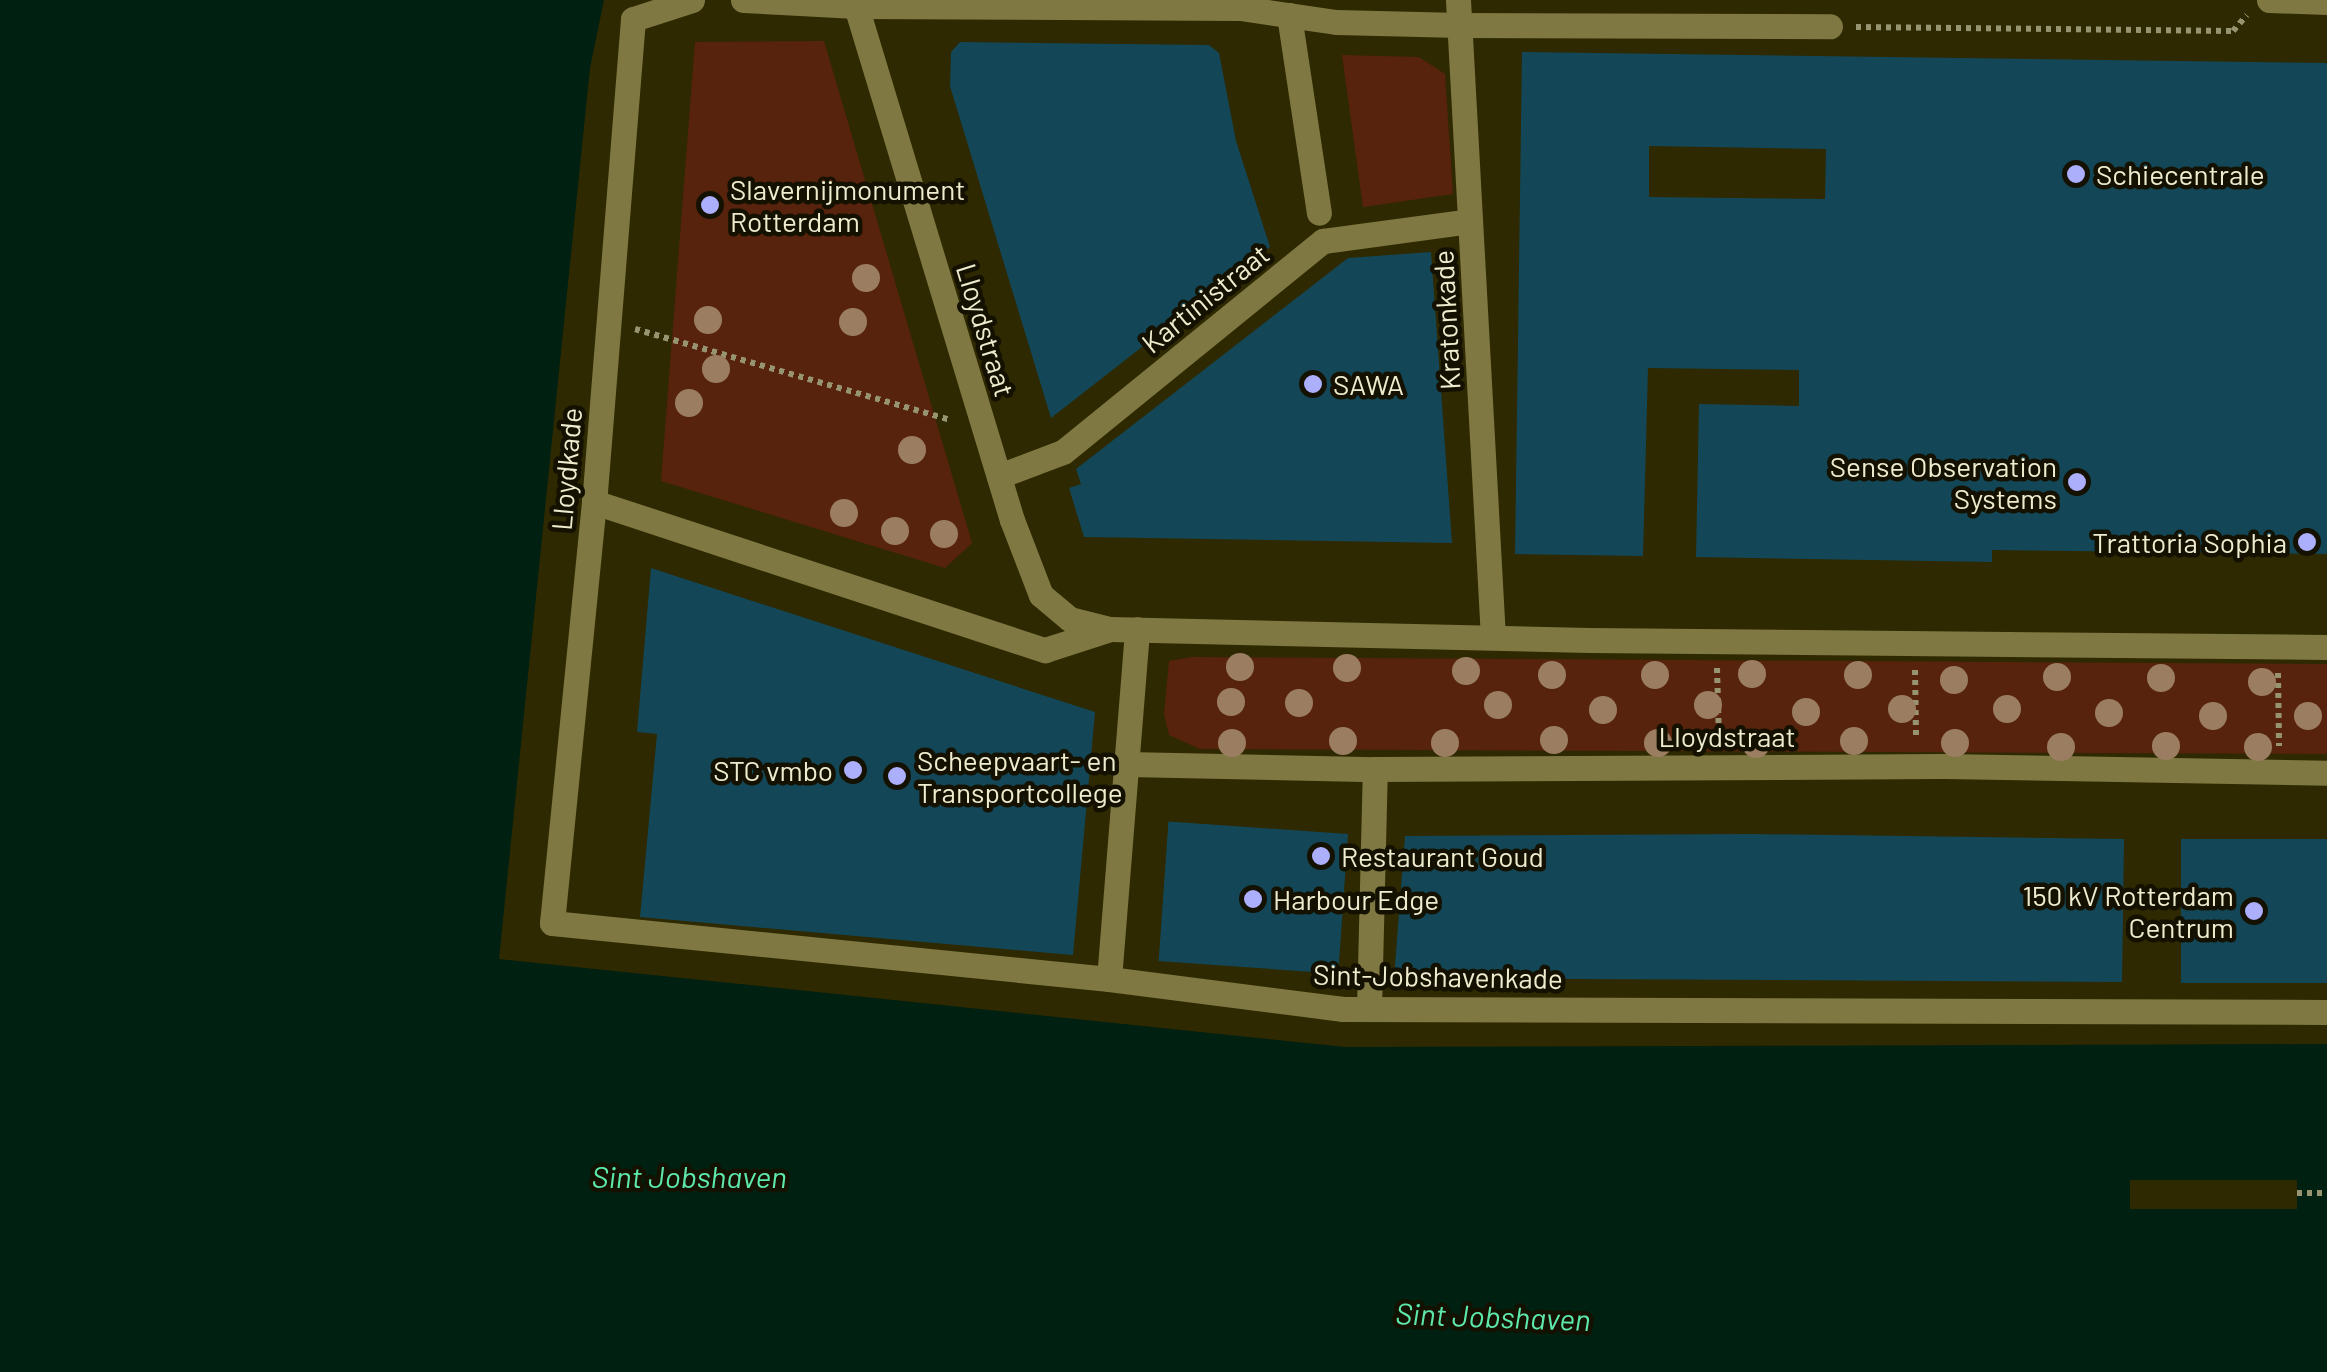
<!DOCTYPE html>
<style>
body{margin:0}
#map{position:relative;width:2327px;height:1372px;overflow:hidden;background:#2e2900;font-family:Barlow,sans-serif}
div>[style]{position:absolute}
.green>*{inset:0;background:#58230c}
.water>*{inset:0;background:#002012}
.pier>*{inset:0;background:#2e2900;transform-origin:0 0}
.building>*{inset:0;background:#134757;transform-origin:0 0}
.path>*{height:6px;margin-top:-3px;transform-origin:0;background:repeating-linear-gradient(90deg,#979472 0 5px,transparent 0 10px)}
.minor>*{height:25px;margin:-12.5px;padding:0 12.5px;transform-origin:12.5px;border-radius:12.5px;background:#7f7842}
.trees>*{width:28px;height:28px;margin:-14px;border-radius:50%;background:#9b7e62}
.dots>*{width:28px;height:28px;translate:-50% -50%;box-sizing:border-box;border:5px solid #141100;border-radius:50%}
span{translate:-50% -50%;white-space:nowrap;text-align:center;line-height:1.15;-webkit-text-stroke:9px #141100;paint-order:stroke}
.poi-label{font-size:28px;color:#eeebcf}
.left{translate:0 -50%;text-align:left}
.right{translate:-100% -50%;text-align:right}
.street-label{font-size:28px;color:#eeebcf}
.water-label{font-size:30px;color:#5de8ac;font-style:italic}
</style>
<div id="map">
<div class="green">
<div style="clip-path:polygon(824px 41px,972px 543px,945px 568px,661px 481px,695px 42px)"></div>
<div style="clip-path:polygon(1342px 55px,1419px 57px,1445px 74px,1453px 194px,1363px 207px)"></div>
<div style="clip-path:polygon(1192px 657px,2327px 664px,2327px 754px,1200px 749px,1169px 735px,1164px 714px,1169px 661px)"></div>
</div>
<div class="water">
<div style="clip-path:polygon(0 0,604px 0,590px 68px,499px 959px,1345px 1047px,2327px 1044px,2327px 1372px,0 1372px)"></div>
</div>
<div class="pier">
<div style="left:2297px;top:1180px;width:29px;height:167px;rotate:90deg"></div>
</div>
<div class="building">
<div style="clip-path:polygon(960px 42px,1209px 45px,1219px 53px,1236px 141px,1270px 247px,1051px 418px,950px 86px,951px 52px)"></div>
<div style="clip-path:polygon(evenodd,1522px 52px,2327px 63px,2327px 554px,1992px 550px,1992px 562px,1696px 557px,1699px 404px,1799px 406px,1799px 370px,1648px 368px,1643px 556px,1515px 554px,1522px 52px,1649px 146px,1826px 149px,1825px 199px,1649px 197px,1649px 146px)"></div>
<div style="clip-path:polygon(1431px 252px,1452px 543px,1084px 537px,1069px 488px,1081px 484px,1076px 469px,1348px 258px)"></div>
<div style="clip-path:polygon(651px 568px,1095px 712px,1073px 955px,640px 917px,657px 734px,637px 732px)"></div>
<div style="left:1348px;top:834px;width:140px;height:180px;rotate:94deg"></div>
<div style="clip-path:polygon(1752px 834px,2124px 839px,2122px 982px,1394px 978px,1405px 836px)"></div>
<div style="left:2181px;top:839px;width:146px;height:144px"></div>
</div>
<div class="path">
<div style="left:1856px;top:27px;width:377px;rotate:0.6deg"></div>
<div style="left:2233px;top:31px;width:21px;rotate:-49deg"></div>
<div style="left:635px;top:329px;width:328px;rotate:16.1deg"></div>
<div style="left:1717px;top:668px;width:73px;rotate:88.4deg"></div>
<div style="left:1915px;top:670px;width:67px;rotate:89.1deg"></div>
<div style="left:2278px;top:673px;width:73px;rotate:89.2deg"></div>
<div style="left:2297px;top:1193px;width:30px"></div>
</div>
<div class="minor">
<div style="left:692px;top:0;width:62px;rotate:162.1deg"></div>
<div style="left:633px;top:19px;width:485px;rotate:94.6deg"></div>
<div style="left:594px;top:502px;width:423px;rotate:95.7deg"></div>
<div style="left:552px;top:923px;width:560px;rotate:5.74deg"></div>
<div style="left:1109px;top:979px;width:236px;rotate:7.3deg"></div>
<div style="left:1343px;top:1009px;width:984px;rotate:0.17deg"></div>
<div style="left:743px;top:0;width:113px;rotate:3deg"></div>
<div style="left:856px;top:6px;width:384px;rotate:0.3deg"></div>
<div style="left:1240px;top:8px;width:97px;rotate:8.3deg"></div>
<div style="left:1336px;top:22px;width:124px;rotate:1.4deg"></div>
<div style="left:1460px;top:25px;width:370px;rotate:0.2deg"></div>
<div style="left:1458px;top:0;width:638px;rotate:86.86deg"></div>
<div style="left:2269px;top:0;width:58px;rotate:2deg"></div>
<div style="left:856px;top:6px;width:537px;rotate:73.12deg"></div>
<div style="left:1012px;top:520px;width:80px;rotate:68.9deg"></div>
<div style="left:1041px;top:595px;width:38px;rotate:40deg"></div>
<div style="left:1070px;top:619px;width:40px;rotate:14.4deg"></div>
<div style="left:1109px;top:629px;width:480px;rotate:1.3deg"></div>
<div style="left:1589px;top:640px;width:738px;rotate:0.54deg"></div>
<div style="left:1289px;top:15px;width:200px;rotate:81.4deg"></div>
<div style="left:999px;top:476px;width:68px;rotate:-20.6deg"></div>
<div style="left:1063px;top:452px;width:335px;rotate:-39.1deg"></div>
<div style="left:1323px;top:241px;width:148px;rotate:-7.7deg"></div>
<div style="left:594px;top:502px;width:475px;rotate:18.2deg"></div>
<div style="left:1045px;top:650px;width:65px;rotate:-17.9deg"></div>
<div style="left:1127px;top:764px;width:248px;rotate:1.2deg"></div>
<div style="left:1375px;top:769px;width:568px;rotate:-0.3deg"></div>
<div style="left:1943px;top:766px;width:384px;rotate:1deg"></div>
<div style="left:1109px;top:979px;width:351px;rotate:-85.4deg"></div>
<div style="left:1369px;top:1009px;width:240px;rotate:-88.6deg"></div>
</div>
<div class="trees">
<div style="left:866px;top:278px"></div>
<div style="left:708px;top:320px"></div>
<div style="left:853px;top:322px"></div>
<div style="left:716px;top:369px"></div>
<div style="left:689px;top:403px"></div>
<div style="left:912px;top:450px"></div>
<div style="left:844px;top:513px"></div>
<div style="left:895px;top:531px"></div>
<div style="left:944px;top:534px"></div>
<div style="left:1240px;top:667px"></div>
<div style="left:1347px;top:668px"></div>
<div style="left:1466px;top:671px"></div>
<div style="left:1752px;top:674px"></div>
<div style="left:1552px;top:675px"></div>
<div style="left:1655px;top:675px"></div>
<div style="left:1858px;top:675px"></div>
<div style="left:2057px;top:677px"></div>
<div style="left:2161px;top:678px"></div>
<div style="left:1954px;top:680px"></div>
<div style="left:2262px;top:682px"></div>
<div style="left:1231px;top:702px"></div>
<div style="left:1299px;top:703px"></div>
<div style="left:1498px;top:705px"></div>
<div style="left:1708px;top:705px"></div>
<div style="left:1902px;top:709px"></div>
<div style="left:2007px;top:709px"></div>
<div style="left:1603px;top:710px"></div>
<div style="left:1806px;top:712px"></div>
<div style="left:2109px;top:713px"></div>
<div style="left:2213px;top:716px"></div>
<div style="left:2308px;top:716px"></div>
<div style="left:1554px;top:740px"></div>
<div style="left:1343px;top:741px"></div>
<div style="left:1854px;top:741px"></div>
<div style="left:1232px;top:743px"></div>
<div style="left:1445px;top:743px"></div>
<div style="left:1658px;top:743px"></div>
<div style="left:1955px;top:743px"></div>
<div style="left:1756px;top:744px"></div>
<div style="left:2166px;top:746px"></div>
<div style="left:2061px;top:747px"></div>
<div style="left:2258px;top:747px"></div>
</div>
<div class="dots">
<div style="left:2076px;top:174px;background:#acaffb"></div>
<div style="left:710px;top:205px;background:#acaffb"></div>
<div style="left:1313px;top:384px;background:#acaffb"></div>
<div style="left:2077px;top:482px;background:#acaffb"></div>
<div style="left:2307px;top:542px;background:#acaffb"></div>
<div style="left:853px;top:770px;background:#acaffb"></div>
<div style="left:897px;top:776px;background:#acaffb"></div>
<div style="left:1321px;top:856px;background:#acaffb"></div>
<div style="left:1253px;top:899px;background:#acaffb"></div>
<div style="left:2254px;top:911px;background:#acaffb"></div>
</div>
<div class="poi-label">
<span class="left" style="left:2096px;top:174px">Schiecentrale</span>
<span class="left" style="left:730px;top:205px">Slavernijmonument<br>Rotterdam</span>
<span class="left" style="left:1333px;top:384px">SAWA</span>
<span class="right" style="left:2057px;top:482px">Sense Observation<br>Systems</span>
<span class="right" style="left:2287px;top:542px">Trattoria Sophia</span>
<span class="left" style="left:917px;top:776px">Scheepvaart- en<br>Transportcollege</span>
<span class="right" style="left:833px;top:770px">STC vmbo</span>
<span class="left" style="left:1341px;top:856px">Restaurant Goud</span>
<span class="right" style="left:2234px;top:911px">150 kV Rotterdam<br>Centrum</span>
<span class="left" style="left:1273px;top:899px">Harbour Edge</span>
</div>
<div class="street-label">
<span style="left:1205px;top:298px;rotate:-39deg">Kartinistraat</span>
<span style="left:1446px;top:320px;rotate:-93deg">Kratonkade</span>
<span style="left:986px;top:330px;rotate:73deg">Lloydstraat</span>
<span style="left:566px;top:469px;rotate:-85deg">Lloydkade</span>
<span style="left:1727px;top:736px">Lloydstraat</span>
<span style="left:1438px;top:976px;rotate:1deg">Sint-Jobshavenkade</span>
</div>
<div class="water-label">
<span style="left:689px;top:1176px">Sint Jobshaven</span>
<span style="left:1493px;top:1316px;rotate:2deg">Sint Jobshaven</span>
</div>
</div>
